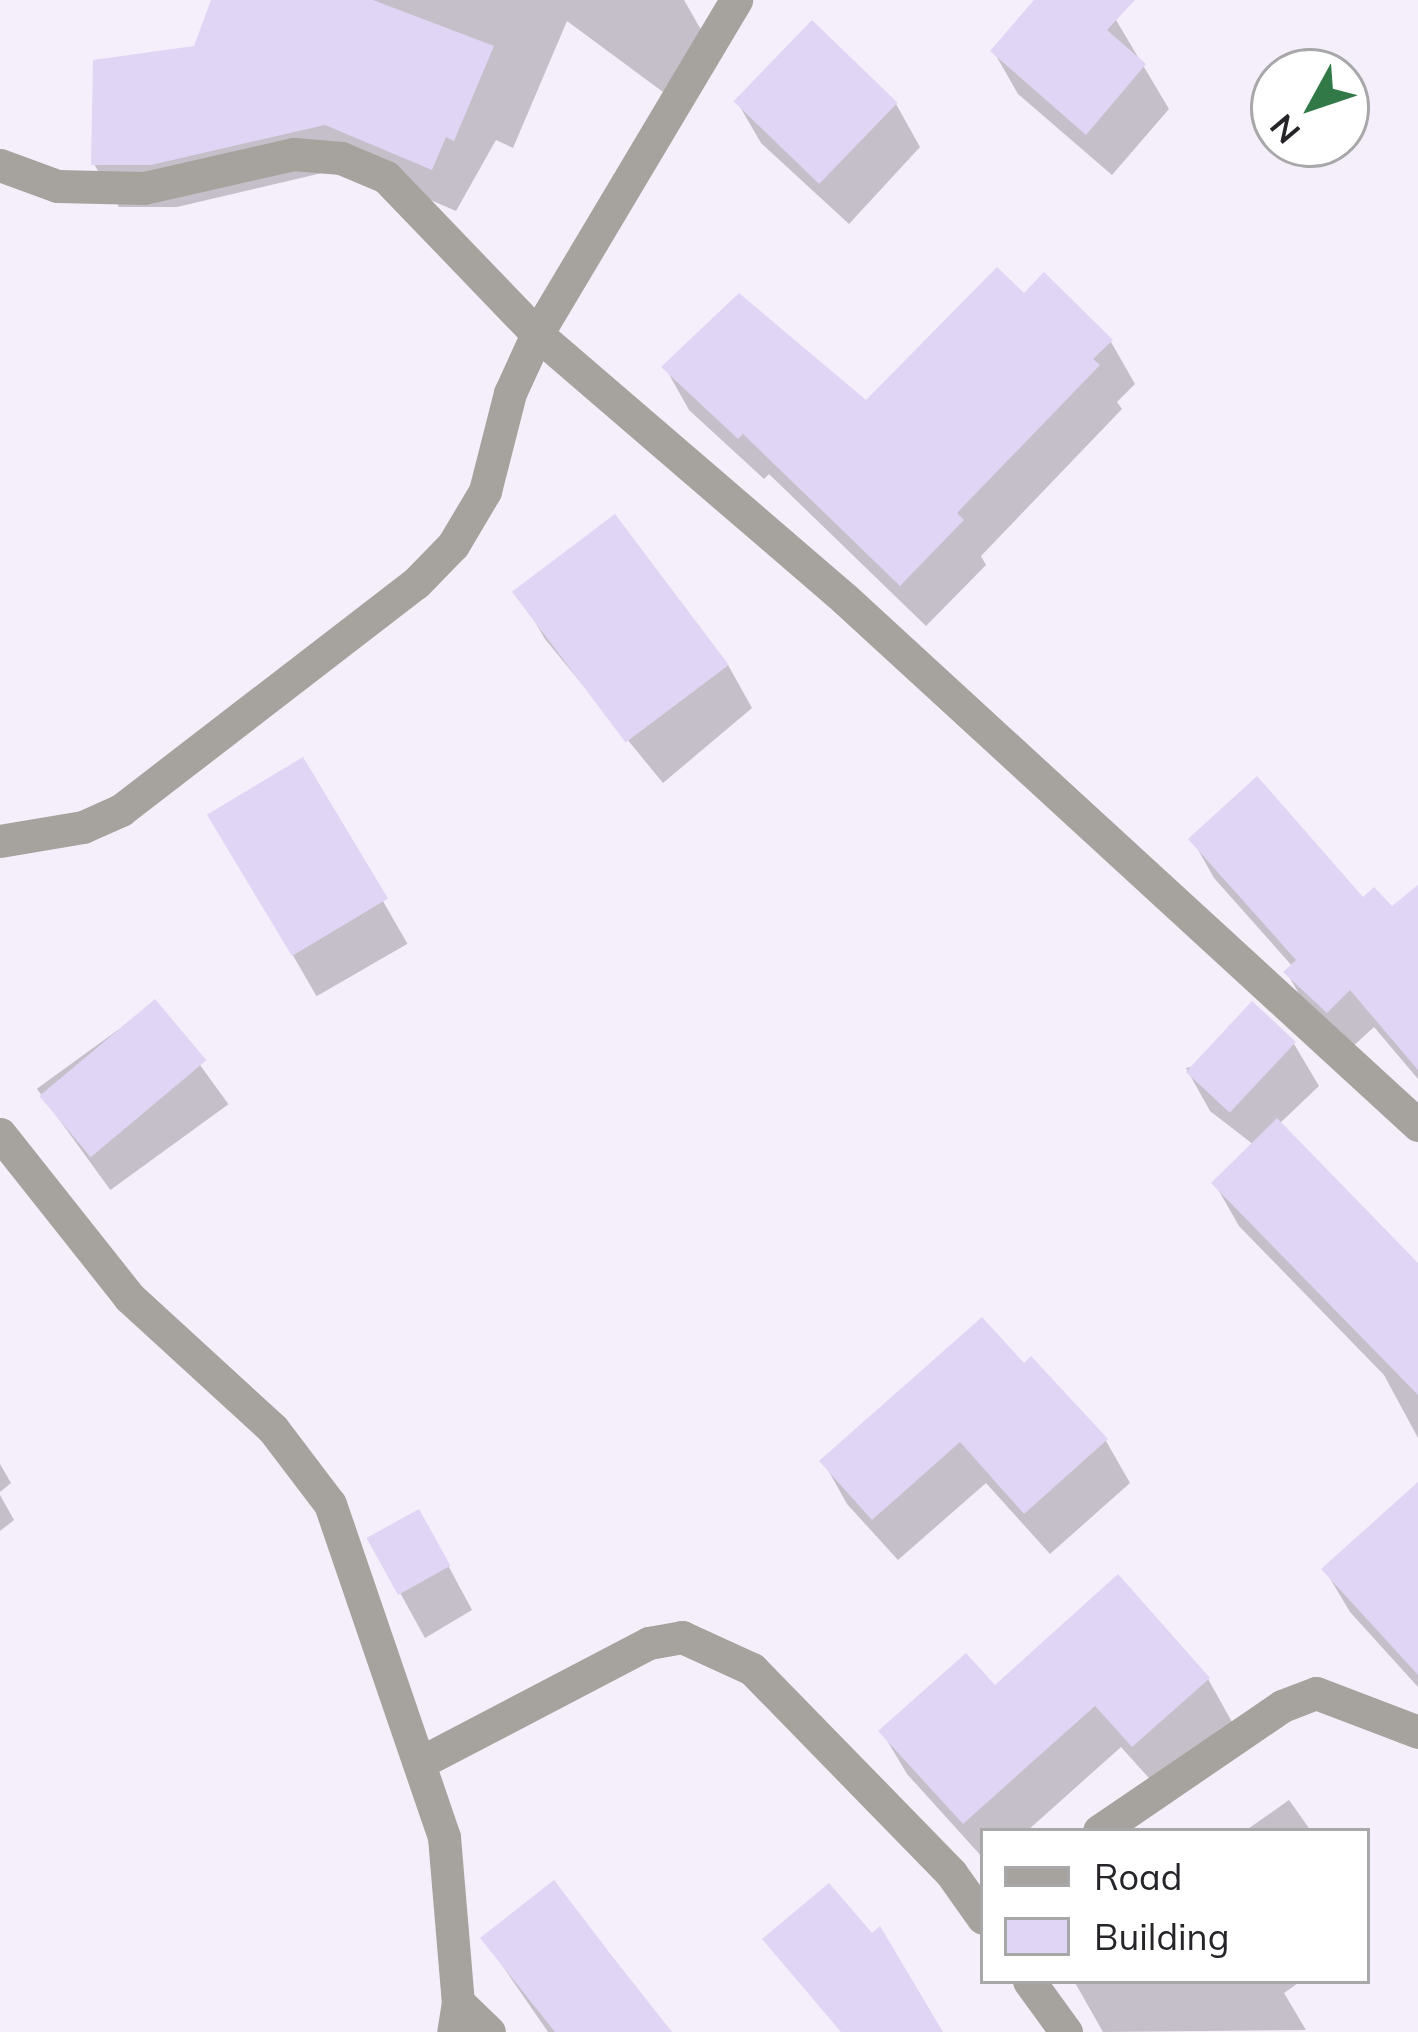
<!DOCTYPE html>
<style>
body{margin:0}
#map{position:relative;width:1418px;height:2032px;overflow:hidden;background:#f5effb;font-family:Mulish,sans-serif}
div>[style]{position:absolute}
.shadow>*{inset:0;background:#0003;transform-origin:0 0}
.building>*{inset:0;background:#e0d5f4;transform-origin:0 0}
.service>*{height:33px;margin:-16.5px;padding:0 16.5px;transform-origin:16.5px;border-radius:16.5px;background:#a6a39e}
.minor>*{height:33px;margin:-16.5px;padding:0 16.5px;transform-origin:16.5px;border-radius:16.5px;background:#a6a39e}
span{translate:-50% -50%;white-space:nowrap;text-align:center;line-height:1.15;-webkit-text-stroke:10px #fff;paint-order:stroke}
.legend{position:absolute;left:980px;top:1828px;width:390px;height:156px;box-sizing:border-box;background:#fff;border:3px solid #a8a7a9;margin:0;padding:15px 21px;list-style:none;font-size:36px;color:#262429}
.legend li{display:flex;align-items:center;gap:24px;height:60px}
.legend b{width:60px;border:3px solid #a8a7a9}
.north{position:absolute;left:1250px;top:48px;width:120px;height:120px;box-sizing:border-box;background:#fff;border:3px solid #a8a7a9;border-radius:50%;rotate:230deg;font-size:33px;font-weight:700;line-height:48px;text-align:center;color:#262429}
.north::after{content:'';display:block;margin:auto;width:42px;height:54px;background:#317a47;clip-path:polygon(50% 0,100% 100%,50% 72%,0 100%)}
</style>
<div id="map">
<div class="shadow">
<div style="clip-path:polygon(214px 0,684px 0,704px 35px,663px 92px,567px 21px,513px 148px,496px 140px,456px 211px,352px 166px,177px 207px,119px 207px,94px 164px,196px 49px)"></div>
<div style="clip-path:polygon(1038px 0,1092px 0,1116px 20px,1169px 109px,1112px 175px,1018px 94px,994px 52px)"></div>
<div style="clip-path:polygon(736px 100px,896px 104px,920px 147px,849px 224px,761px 143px)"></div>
<div style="clip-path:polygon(1111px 342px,1135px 384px,1117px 402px,1122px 409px,981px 556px,986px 565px,926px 626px,769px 474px,764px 479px,689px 410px,665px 367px,867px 404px)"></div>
<div style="clip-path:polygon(520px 596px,728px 665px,752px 708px,663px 783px,545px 639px)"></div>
<div style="left:302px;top:761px;width:211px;height:105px;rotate:60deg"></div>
<div style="clip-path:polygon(1192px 839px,1392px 910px,1418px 889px,1418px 1079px,1374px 1027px,1350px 1049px,1309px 1011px,1287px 973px,1293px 967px,1214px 878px)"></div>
<div style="left:155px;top:1003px;width:125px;height:146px;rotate:54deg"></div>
<div style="clip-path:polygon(1294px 1044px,1319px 1086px,1279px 1124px,1418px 1268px,1418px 1438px,1384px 1375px,1239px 1226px,1215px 1184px,1254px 1145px,1210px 1111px,1186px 1068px)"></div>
<div style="clip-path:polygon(1023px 1367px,1106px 1441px,1130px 1483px,1050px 1554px,986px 1483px,898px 1560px,847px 1504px,823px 1461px)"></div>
<div style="clip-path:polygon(0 1464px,11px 1483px,0 1492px)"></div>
<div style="clip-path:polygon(1418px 1486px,1418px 1687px,1350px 1612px,1325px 1570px)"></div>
<div style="clip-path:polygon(0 1495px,14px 1520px,0 1531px)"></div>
<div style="clip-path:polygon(371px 1540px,443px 1556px,472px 1610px,425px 1638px)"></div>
<div style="clip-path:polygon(1208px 1679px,1232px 1722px,1158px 1788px,1121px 1747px,1027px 1831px,983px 1831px,983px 1858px,907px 1774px,882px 1732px,994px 1689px)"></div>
<div style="clip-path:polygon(1289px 1800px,1311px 1831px,1245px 1831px)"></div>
<div style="clip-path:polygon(484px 1939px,669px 2032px,548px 2032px)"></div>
<div style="clip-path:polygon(1074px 1981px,1301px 1981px,1284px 1993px,1306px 2030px,1103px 2032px)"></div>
</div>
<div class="building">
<div style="clip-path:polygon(211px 0,373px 0,494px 46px,454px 141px,446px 137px,432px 170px,325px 125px,151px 165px,91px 165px,93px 60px,194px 46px)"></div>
<div style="clip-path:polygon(1034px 0,1135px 0,1107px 30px,1146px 64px,1086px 135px,990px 51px)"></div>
<div style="left:812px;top:20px;width:119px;height:113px;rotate:44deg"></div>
<div style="clip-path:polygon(997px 267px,1024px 293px,1044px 272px,1113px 340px,1093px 359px,1100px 365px,957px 513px,964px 520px,900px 586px,743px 434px,738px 439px,661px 367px,739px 293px,866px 400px)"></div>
<div style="left:615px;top:514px;width:189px;height:129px;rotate:53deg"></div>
<div style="left:303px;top:757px;width:165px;height:112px;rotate:59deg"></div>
<div style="clip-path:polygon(1257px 776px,1363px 897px,1374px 887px,1392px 906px,1418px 885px,1418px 1070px,1350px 990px,1327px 1013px,1283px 972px,1296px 960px,1188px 839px)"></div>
<div style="left:155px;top:999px;width:80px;height:151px;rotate:50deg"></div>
<div style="left:1252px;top:1001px;width:60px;height:97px;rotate:43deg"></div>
<div style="clip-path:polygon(1277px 1118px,1418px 1263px,1418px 1395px,1211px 1183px)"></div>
<div style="clip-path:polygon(982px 1317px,1024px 1363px,1031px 1356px,1108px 1439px,1024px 1514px,960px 1442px,872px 1520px,819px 1461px)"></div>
<div style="clip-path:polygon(1418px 1482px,1418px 1675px,1321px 1569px)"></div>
<div style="left:419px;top:1509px;width:65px;height:60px;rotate:61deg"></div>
<div style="clip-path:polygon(1118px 1574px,1210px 1678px,1132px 1747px,1095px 1706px,963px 1824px,878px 1731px,966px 1653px,995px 1685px)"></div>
<div style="clip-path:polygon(554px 1880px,612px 1956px,672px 2032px,555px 2032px,480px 1938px)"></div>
<div style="clip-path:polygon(829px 1883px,872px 1933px,880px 1926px,943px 2032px,841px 2032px,762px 1939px)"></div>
</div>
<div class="service">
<div style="left:0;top:165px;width:61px;rotate:20.2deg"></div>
<div style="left:57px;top:186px;width:87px;rotate:1.3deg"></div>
<div style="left:144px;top:188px;width:154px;rotate:-12.8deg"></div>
<div style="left:294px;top:154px;width:47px;rotate:4.9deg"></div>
<div style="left:341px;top:158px;width:49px;rotate:22.9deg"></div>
<div style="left:386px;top:177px;width:218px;rotate:46.1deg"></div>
<div style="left:423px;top:1761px;width:255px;rotate:-27.6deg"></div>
<div style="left:649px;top:1643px;width:34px;rotate:-10deg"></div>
<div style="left:682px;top:1637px;width:77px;rotate:24.6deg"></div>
<div style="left:752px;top:1669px;width:285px;rotate:45.7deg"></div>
<div style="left:951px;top:1873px;width:55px;rotate:54.6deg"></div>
<div style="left:1099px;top:1831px;width:222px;rotate:-34.3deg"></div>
<div style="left:1282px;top:1706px;width:36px;rotate:-21deg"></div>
<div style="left:1316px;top:1693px;width:109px;rotate:20.9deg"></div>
<div style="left:1029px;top:1981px;width:63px;rotate:54deg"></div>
<div style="left:458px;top:2002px;width:43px;rotate:44.1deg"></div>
</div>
<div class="minor">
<div style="left:537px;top:334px;width:389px;rotate:-59.2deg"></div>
<div style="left:0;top:841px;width:84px;rotate:-9.6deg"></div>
<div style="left:83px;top:827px;width:42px;rotate:-24.1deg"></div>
<div style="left:121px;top:810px;width:372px;rotate:-37.6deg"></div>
<div style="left:416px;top:583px;width:53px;rotate:-45.8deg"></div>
<div style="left:453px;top:545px;width:63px;rotate:-59.3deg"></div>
<div style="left:485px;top:491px;width:101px;rotate:-75.7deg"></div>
<div style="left:510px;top:393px;width:65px;rotate:-65.4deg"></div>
<div style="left:537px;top:334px;width:406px;rotate:40.7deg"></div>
<div style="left:845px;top:599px;width:778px;rotate:42.55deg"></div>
<div style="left:0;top:1134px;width:208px;rotate:51.6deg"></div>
<div style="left:129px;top:1297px;width:195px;rotate:42.5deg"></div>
<div style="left:273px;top:1429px;width:94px;rotate:52.8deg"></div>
<div style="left:330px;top:1504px;width:352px;rotate:71.1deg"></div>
<div style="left:444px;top:1837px;width:166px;rotate:85.2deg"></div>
<div style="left:458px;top:2002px;width:30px;rotate:99deg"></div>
</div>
<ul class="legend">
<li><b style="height:15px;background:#a6a39e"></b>Road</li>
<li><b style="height:33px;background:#e0d5f4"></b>Building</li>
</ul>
<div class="north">N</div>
</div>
